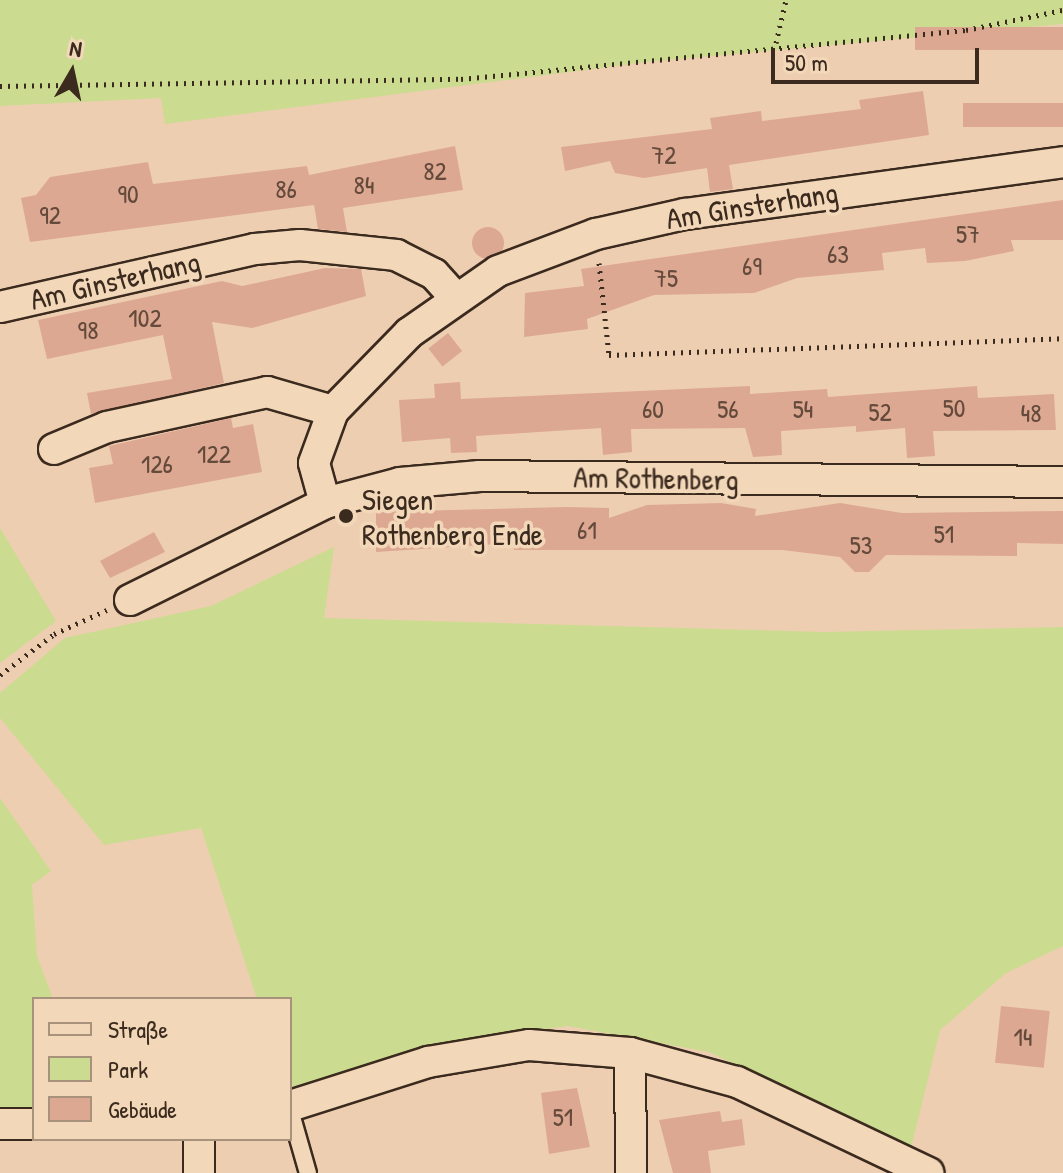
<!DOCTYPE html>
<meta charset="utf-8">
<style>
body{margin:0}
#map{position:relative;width:1063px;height:1173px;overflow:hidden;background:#eeceb1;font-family:"Patrick Hand",sans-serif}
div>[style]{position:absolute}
.green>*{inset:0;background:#cbdb8f}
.building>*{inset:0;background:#dda892;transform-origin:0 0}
.round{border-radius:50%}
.path>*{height:5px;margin-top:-2.5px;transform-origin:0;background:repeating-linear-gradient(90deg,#3b2a1e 0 2px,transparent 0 8px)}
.roads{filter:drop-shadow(2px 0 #3b2a1e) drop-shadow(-2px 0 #3b2a1e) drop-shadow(0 2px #3b2a1e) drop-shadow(0 -2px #3b2a1e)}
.lane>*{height:16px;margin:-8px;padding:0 8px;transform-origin:8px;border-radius:8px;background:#f2d7b9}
.street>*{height:30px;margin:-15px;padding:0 15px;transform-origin:15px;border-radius:15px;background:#f2d7b9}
.dots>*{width:22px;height:22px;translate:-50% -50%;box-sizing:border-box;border:4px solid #f2d7b9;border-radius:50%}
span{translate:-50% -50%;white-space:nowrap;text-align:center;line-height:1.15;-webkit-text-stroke:7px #f2d7b9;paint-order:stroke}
.number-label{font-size:26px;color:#644a3b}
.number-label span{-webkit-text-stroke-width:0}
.street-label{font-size:30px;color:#3b2a1e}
.poi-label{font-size:30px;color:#3b2a1e}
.left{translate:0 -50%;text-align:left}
.legend{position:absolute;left:32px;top:997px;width:260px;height:144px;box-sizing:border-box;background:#f2d7b9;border:2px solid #a9927b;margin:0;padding:10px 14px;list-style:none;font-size:24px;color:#3b2a1e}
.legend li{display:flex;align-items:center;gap:16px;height:40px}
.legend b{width:40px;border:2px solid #a9927b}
.north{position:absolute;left:32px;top:32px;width:80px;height:80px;-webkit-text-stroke:6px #f2d7b9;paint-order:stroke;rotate:9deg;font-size:22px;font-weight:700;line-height:32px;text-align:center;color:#3b2a1e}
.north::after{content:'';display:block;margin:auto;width:28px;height:36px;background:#3b2a1e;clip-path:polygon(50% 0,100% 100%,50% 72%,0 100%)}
.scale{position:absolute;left:771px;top:48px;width:208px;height:36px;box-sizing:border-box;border:4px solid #3b2a1e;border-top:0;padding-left:10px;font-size:24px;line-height:28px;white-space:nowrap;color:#3b2a1e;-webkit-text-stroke:6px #f2d7b9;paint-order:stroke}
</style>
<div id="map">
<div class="green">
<div style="clip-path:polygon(0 0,1063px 0,1063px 24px,647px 62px,165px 124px,161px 98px,0 106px)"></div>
<div style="clip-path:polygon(0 528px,56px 621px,0 663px)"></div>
<div style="clip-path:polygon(334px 547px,324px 618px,823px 632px,1063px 627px,1063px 946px,1006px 973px,940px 1030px,911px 1148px,709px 1052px,568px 1026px,420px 1047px,290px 1088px,290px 999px,257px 999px,201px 828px,104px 845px,0 718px,0 693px,65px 638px,211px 606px)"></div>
<div style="clip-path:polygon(0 798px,51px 871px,32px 885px,37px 956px,53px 999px,34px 999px,34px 1115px,0 1114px)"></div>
</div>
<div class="building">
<div style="left:1063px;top:27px;width:23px;height:148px;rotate:90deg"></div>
<div style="clip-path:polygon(923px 91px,929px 135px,729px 165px,733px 189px,710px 192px,707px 168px,644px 178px,615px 173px,610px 161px,565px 171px,561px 147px,712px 129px,710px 118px,761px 111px,762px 121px,861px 109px,859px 100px)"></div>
<div style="left:1063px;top:103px;width:24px;height:100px;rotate:90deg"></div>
<div style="clip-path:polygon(455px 146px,463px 190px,343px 208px,347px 232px,318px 229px,314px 205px,30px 242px,21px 198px,36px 195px,50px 177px,148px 162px,153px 184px,307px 166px,309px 175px)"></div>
<div style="clip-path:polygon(1063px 200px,1063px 240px,1011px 240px,1014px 251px,965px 261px,927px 263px,925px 248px,882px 253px,884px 270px,797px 278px,754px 293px,654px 295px,587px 319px,588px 329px,524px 337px,525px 293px,584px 286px,581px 269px)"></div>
<div class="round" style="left:472px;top:227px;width:32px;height:32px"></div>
<div style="clip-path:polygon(325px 268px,361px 269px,366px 296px,252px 328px,212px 322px,224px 383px,91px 414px,87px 393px,172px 379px,163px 335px,47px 359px,38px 320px,222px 281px,242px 286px)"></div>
<div style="left:448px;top:333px;width:23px;height:25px;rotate:52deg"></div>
<div style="clip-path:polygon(460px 382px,461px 399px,750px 386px,750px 394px,827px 389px,828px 397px,977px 386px,978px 398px,1054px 394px,1056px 430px,933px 431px,935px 456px,907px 458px,905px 428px,856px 432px,856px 426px,781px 431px,782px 455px,753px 457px,745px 428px,631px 429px,632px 452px,603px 455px,601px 428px,476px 436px,477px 452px,451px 453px,450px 438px,402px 442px,399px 400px,435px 398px,434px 384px)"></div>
<div style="clip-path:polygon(231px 418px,233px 428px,253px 424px,262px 472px,95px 503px,89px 468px,113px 464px,109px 446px)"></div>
<div style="clip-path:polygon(721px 503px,756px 509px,755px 516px,840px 503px,902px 513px,1063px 511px,1063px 544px,1017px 543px,1017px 556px,886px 555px,869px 572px,855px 572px,840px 557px,782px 550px,514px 550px,514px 543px,376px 552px,376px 512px,567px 507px,609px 508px,609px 518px,647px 505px)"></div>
<div style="clip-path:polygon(154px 532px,165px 552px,110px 578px,100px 561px)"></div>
<div style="left:1001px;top:1006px;width:49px;height:57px;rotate:6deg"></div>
<div style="clip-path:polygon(577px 1088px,590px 1147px,549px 1154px,541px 1093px)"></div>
<div style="clip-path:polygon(720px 1111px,722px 1122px,742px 1119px,745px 1145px,708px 1151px,711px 1173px,673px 1173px,659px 1120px)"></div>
</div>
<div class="path">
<div style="left:776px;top:43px;width:44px;rotate:-76.9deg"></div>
<div style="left:0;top:86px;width:461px;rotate:-0.9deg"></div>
<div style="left:461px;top:79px;width:507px;rotate:-5.54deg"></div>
<div style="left:966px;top:30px;width:99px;rotate:-11.7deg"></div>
<div style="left:599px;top:263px;width:93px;rotate:83.8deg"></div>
<div style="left:609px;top:355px;width:454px;rotate:-2.1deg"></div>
<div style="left:0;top:675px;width:68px;rotate:-37.2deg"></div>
<div style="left:54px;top:634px;width:58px;rotate:-24.4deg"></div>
</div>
<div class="roads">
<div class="lane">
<div style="left:290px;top:1110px;width:66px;rotate:74.1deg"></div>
</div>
<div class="street">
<div style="left:0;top:307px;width:262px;rotate:-12.8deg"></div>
<div style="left:255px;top:249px;width:45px;rotate:-5.1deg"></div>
<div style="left:300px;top:245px;width:97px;rotate:5.9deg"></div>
<div style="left:396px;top:255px;width:42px;rotate:26.6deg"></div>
<div style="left:434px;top:274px;width:30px;rotate:48deg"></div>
<div style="left:54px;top:449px;width:57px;rotate:-22.5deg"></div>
<div style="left:107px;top:427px;width:164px;rotate:-12.3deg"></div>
<div style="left:267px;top:392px;width:69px;rotate:16.1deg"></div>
<div style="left:325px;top:503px;width:41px;rotate:-105.4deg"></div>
<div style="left:314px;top:463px;width:55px;rotate:-69.9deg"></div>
<div style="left:333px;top:411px;width:109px;rotate:-45.7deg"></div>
<div style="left:409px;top:333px;width:108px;rotate:-34.9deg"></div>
<div style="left:498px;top:271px;width:105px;rotate:-20.7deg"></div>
<div style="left:596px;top:234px;width:91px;rotate:-12.7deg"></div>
<div style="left:685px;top:214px;width:382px;rotate:-7.8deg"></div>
<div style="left:130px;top:600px;width:218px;rotate:-26.4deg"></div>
<div style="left:325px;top:503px;width:78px;rotate:-14.9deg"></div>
<div style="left:400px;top:483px;width:80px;rotate:-5deg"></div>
<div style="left:480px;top:476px;width:583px;rotate:0.59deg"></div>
<div style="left:630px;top:1053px;width:120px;rotate:89.5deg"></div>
<div style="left:290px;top:1106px;width:145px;rotate:-17.7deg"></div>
<div style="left:428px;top:1062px;width:102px;rotate:-9.6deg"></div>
<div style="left:529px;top:1045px;width:101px;rotate:4.5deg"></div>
<div style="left:630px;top:1053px;width:111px;rotate:15.2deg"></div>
<div style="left:737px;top:1082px;width:212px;rotate:25.4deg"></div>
<div style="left:0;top:1124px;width:34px"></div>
<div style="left:199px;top:1173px;width:34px;rotate:-90deg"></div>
</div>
</div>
<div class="dots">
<div style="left:346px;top:516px;background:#3b2a1e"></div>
</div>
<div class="number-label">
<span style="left:664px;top:155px">72</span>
<span style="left:435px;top:171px">82</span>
<span style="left:364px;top:185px">84</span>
<span style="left:286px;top:189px">86</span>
<span style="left:128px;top:194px">90</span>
<span style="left:50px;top:215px">92</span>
<span style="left:968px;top:234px">57</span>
<span style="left:838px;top:254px">63</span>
<span style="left:752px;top:266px">69</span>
<span style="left:666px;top:278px">75</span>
<span style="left:145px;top:318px">102</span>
<span style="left:88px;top:330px">98</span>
<span style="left:954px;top:408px">50</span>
<span style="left:653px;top:409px">60</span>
<span style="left:728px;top:409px">56</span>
<span style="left:803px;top:409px">54</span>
<span style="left:880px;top:412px">52</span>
<span style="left:1031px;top:413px">48</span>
<span style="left:214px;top:454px">122</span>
<span style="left:157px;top:464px">126</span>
<span style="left:587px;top:530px">61</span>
<span style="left:944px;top:534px">51</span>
<span style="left:861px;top:545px">53</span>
<span style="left:1023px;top:1037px">14</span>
<span style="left:563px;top:1117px">51</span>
</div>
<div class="street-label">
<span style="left:752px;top:205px;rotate:-9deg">Am Ginsterhang</span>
<span style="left:115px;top:280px;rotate:-13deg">Am Ginsterhang</span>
<span style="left:656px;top:478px;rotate:1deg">Am Rothenberg</span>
</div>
<div class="poi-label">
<span class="left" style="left:362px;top:516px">Siegen<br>Rothenberg Ende</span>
</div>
<ul class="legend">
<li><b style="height:10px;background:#f2d7b9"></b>Straße</li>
<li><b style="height:22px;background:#cbdb8f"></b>Park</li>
<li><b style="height:22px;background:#dda892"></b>Gebäude</li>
</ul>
<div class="north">N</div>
<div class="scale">50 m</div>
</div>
